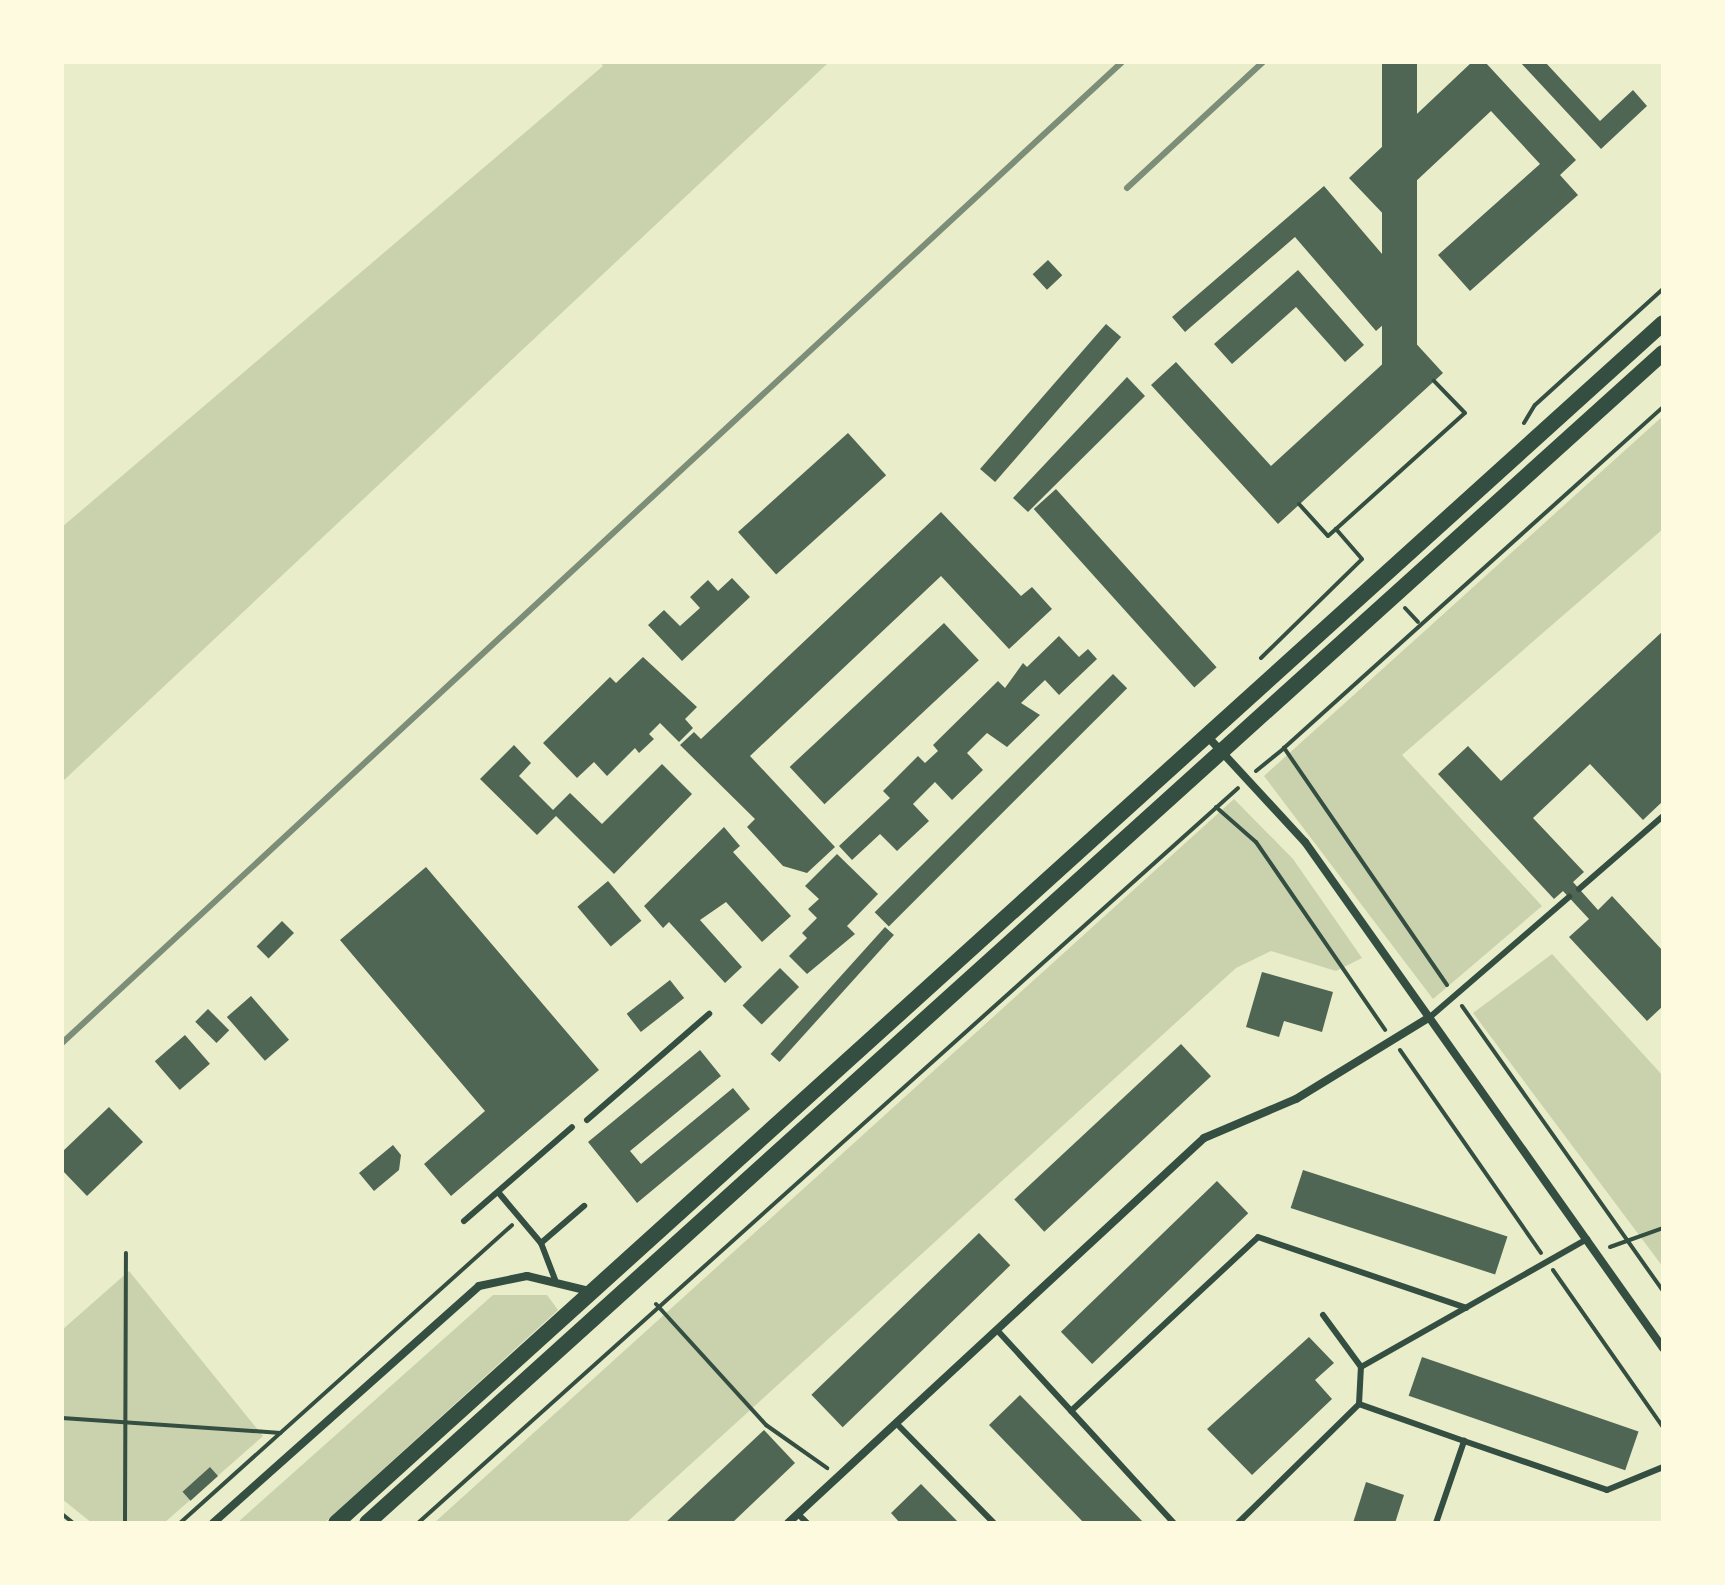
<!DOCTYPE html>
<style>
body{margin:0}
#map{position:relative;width:1725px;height:1585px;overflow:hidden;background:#e9edc9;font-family:"Sofia Sans Condensed",sans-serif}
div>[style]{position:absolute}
.green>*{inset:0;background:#cad2ad}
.building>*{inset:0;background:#4f6655;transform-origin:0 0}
.path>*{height:4px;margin:-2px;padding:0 2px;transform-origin:2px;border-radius:2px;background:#344e41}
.service>*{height:6px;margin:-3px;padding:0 3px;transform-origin:3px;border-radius:3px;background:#344e41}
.minor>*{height:8px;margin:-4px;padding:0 4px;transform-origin:4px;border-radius:4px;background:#344e41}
.secondary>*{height:16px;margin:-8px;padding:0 8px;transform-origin:8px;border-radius:8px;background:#344e41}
.rail>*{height:6px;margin:-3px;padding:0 3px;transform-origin:3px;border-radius:3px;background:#7c8e77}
span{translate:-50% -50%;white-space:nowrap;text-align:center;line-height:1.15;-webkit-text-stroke:7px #fefae0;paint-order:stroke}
.frame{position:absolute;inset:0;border:64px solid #fefae0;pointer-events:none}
</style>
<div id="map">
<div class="green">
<div style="clip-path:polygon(600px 62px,829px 62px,62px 782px,62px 527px,603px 66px)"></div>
<div style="clip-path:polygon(1663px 416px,1663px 529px,1402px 755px,1542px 906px,1433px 999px,1264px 776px)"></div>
<div style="clip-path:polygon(1234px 799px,1293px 859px,1362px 958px,1336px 971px,1271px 951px,1236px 968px,626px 1523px,434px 1523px)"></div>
<div style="clip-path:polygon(1552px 954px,1663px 1076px,1663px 1267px,1473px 1013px)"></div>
<div style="clip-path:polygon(129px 1271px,263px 1436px,164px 1523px,92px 1523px,62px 1499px,62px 1330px)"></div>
<div style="clip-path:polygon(493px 1295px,547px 1295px,558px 1310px,324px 1523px,237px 1523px)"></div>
</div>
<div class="building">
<div style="left:1382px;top:62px;width:35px;height:321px"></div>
<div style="clip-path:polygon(1472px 62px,1485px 62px,1576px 160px,1560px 175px,1578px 195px,1470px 291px,1438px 255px,1540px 164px,1491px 111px,1398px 198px,1405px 205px,1389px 220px,1349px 178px)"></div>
<div style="clip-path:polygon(1520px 62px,1545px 62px,1600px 121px,1633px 90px,1647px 106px,1601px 149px)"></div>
<div style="clip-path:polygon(1324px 186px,1417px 295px,1376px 331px,1295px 237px,1185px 332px,1172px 317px)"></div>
<div style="left:1048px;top:260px;width:21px;height:21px;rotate:47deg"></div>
<div style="clip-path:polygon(1298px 270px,1364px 345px,1345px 362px,1296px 307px,1232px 364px,1214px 344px)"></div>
<div style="left:1106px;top:324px;width:20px;height:192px;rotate:41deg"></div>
<div style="clip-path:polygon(1411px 338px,1443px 373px,1278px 524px,1151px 385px,1176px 362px,1271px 466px)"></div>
<div style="clip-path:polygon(1127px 377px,1145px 396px,1028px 512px,1013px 498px)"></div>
<div style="left:848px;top:433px;width:57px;height:148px;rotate:48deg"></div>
<div style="left:1056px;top:489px;width:240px;height:30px;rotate:48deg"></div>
<div style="clip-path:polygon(941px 512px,1021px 596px,1032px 587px,1052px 609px,1009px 649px,941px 576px,750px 756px,835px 847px,807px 873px,783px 866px,747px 827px,755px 819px,680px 745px,694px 732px,701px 739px)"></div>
<div style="clip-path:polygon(732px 578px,750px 597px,682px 661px,648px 625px,664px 610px,680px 626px,700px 608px,690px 597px,708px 580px,718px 591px)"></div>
<div style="left:944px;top:623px;width:51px;height:211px;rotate:47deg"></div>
<div style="clip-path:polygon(1663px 631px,1663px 801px,1643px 820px,1590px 764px,1533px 818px,1584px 872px,1573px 882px,1598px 910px,1612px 896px,1663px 951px,1663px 1006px,1647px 1021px,1569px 937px,1589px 919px,1563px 891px,1554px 899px,1438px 774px,1468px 746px,1501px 781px)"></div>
<div style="clip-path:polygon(1059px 636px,1079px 657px,1088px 649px,1097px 659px,1059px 695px,1045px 680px,1021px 703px,1040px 715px,1007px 747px,987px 733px,967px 753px,983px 770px,952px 800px,935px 782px,913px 804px,929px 821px,897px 851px,880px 834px,852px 860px,839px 846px,890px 798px,883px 791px,918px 756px,925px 763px,938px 751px,933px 745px,998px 681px,1005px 688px,1023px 663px,1027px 667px)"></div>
<div style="clip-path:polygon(643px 657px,697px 707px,685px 719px,693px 728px,679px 742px,660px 723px,649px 734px,654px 739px,639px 753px,635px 748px,607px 776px,594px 762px,577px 778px,543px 743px,610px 677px,616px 683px)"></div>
<div style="left:1113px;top:674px;width:20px;height:337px;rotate:45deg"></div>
<div style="clip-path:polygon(514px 745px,531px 763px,519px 776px,553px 810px,570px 793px,602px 824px,662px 764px,692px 794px,614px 874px,556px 816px,537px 835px,480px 779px)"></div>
<div style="clip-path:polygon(724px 827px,740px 846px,733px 852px,791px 916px,762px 942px,726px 902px,700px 920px,742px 967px,725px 983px,669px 922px,663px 928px,644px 906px)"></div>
<div style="clip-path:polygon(837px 854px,878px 894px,847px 926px,855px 934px,807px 974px,789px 956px,807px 938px,802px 933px,817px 918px,808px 909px,819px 899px,805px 886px)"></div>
<div style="clip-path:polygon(426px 867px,599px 1070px,451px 1196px,424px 1164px,485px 1111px,340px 940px)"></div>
<div style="left:608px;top:881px;width:52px;height:40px;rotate:50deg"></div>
<div style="left:282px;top:921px;width:17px;height:36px;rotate:45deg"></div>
<div style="left:885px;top:927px;width:12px;height:171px;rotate:42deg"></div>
<div style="left:780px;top:968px;width:27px;height:53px;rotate:45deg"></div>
<div style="clip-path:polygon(1262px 972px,1333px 992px,1322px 1032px,1284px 1021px,1279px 1037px,1246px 1027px)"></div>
<div style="left:670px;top:980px;width:23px;height:55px;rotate:52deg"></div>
<div style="left:251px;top:996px;width:58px;height:32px;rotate:49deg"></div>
<div style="left:208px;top:1009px;width:30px;height:18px;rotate:45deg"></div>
<div style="left:185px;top:1035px;width:38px;height:40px;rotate:49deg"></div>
<div style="left:1181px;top:1044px;width:44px;height:228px;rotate:47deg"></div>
<div style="clip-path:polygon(700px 1050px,721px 1076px,630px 1151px,641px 1164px,733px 1088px,750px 1109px,637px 1203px,588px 1142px)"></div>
<div style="clip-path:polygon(109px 1107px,143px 1142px,87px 1196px,62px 1170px,62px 1152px)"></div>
<div style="clip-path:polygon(393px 1145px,401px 1155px,399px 1170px,374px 1191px,359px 1173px)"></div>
<div style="left:1303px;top:1170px;width:215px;height:40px;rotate:18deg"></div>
<div style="left:1217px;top:1181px;width:45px;height:217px;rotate:46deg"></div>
<div style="left:979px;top:1233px;width:45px;height:233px;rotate:46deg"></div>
<div style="clip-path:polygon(1309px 1337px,1334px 1363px,1315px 1380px,1332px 1399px,1252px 1475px,1207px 1429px)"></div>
<div style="left:1422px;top:1357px;width:229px;height:41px;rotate:19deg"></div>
<div style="clip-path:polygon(1020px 1395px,1144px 1523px,1084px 1523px,989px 1425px)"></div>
<div style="clip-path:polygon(764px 1430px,795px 1463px,732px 1523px,665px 1523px)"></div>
<div style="left:210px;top:1467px;width:12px;height:37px;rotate:48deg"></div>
<div style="clip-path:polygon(1366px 1482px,1404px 1495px,1395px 1523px,1353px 1523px)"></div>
<div style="clip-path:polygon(921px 1484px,959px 1523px,900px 1523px,891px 1513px)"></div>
</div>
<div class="path">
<div style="left:1524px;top:423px;width:21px;rotate:-59deg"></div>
<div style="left:1535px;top:405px;width:173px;rotate:-42.2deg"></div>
<div style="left:1299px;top:504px;width:43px;rotate:47.8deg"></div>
<div style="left:1328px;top:536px;width:11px;rotate:-41deg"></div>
<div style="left:1362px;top:559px;width:40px;rotate:-131deg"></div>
<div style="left:1336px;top:529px;width:173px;rotate:-42deg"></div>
<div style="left:1465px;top:413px;width:45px;rotate:-134.1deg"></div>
<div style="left:1405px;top:608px;width:19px;rotate:47deg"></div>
<div style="left:1261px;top:658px;width:141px;rotate:-44.4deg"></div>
<div style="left:1256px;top:771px;width:35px;rotate:-39deg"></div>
<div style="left:1216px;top:807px;width:53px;rotate:41.2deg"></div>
<div style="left:1256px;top:842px;width:228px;rotate:55.5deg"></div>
<div style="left:1447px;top:985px;width:288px;rotate:-124.5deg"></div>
<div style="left:1284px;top:748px;width:510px;rotate:-41.98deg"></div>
<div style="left:1462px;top:1006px;width:349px;rotate:54.8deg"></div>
<div style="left:1400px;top:1050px;width:247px;rotate:55.2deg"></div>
<div style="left:1610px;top:1247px;width:56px;rotate:-19.7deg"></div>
<div style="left:1553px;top:1270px;width:192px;rotate:55deg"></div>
<div style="left:656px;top:1304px;width:164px;rotate:47.7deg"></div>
<div style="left:766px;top:1425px;width:75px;rotate:35.2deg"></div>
<div style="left:62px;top:1418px;width:219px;rotate:3.9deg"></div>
<div style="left:62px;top:1514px;width:14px;rotate:39deg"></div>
<div style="left:125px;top:1523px;width:270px;rotate:-89.8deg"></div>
<div style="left:180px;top:1523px;width:446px;rotate:-41.9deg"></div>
<div style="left:418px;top:1523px;width:1101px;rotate:-41.87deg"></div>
</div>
<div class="service">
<div style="left:1579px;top:889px;width:111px;rotate:-41deg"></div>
<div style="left:1430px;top:1017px;width:184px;rotate:-40.8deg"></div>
<div style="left:587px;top:1120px;width:162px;rotate:-41deg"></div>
<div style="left:498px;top:1192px;width:67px;rotate:49.9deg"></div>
<div style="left:541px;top:1243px;width:39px;rotate:69deg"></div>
<div style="left:464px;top:1221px;width:143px;rotate:-41deg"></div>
<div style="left:541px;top:1243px;width:57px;rotate:-40.7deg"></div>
<div style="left:1323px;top:1315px;width:64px;rotate:53.8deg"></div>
<div style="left:997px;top:1330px;width:262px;rotate:47.5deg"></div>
<div style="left:1071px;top:1411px;width:255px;rotate:-42.9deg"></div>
<div style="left:1258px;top:1237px;width:220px;rotate:18.8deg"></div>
<div style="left:896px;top:1423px;width:140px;rotate:45.6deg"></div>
<div style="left:1464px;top:1441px;width:151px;rotate:18.9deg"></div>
<div style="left:1607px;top:1490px;width:61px;rotate:-22.3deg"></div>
<div style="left:798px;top:1514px;width:13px;rotate:45deg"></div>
<div style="left:1238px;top:1523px;width:170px;rotate:-44.5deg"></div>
<div style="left:1436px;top:1523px;width:87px;rotate:-71.1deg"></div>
<div style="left:1464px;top:1441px;width:111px;rotate:-160.6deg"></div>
<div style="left:1359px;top:1404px;width:37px;rotate:-87deg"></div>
<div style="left:1361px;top:1367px;width:260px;rotate:-29.5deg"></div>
</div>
<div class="minor">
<div style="left:1208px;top:737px;width:143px;rotate:47.3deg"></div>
<div style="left:1305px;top:842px;width:620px;rotate:54.72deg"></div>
<div style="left:213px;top:1523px;width:356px;rotate:-41.7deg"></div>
<div style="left:479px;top:1286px;width:49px;rotate:-11.8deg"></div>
<div style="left:527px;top:1276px;width:68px;rotate:13.6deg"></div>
<div style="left:788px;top:1523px;width:567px;rotate:-42.78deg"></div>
<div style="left:1204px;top:1138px;width:100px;rotate:-23deg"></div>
<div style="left:1296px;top:1099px;width:157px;rotate:-31.5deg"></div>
</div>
<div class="secondary">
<div style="left:336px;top:1523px;width:1789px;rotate:-42.12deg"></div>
<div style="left:367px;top:1523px;width:1746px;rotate:-42.08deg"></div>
</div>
<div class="rail">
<div style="left:1127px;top:188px;width:185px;rotate:-42.8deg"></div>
<div style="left:62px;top:1043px;width:1444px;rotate:-42.78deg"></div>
</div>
<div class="frame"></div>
</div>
